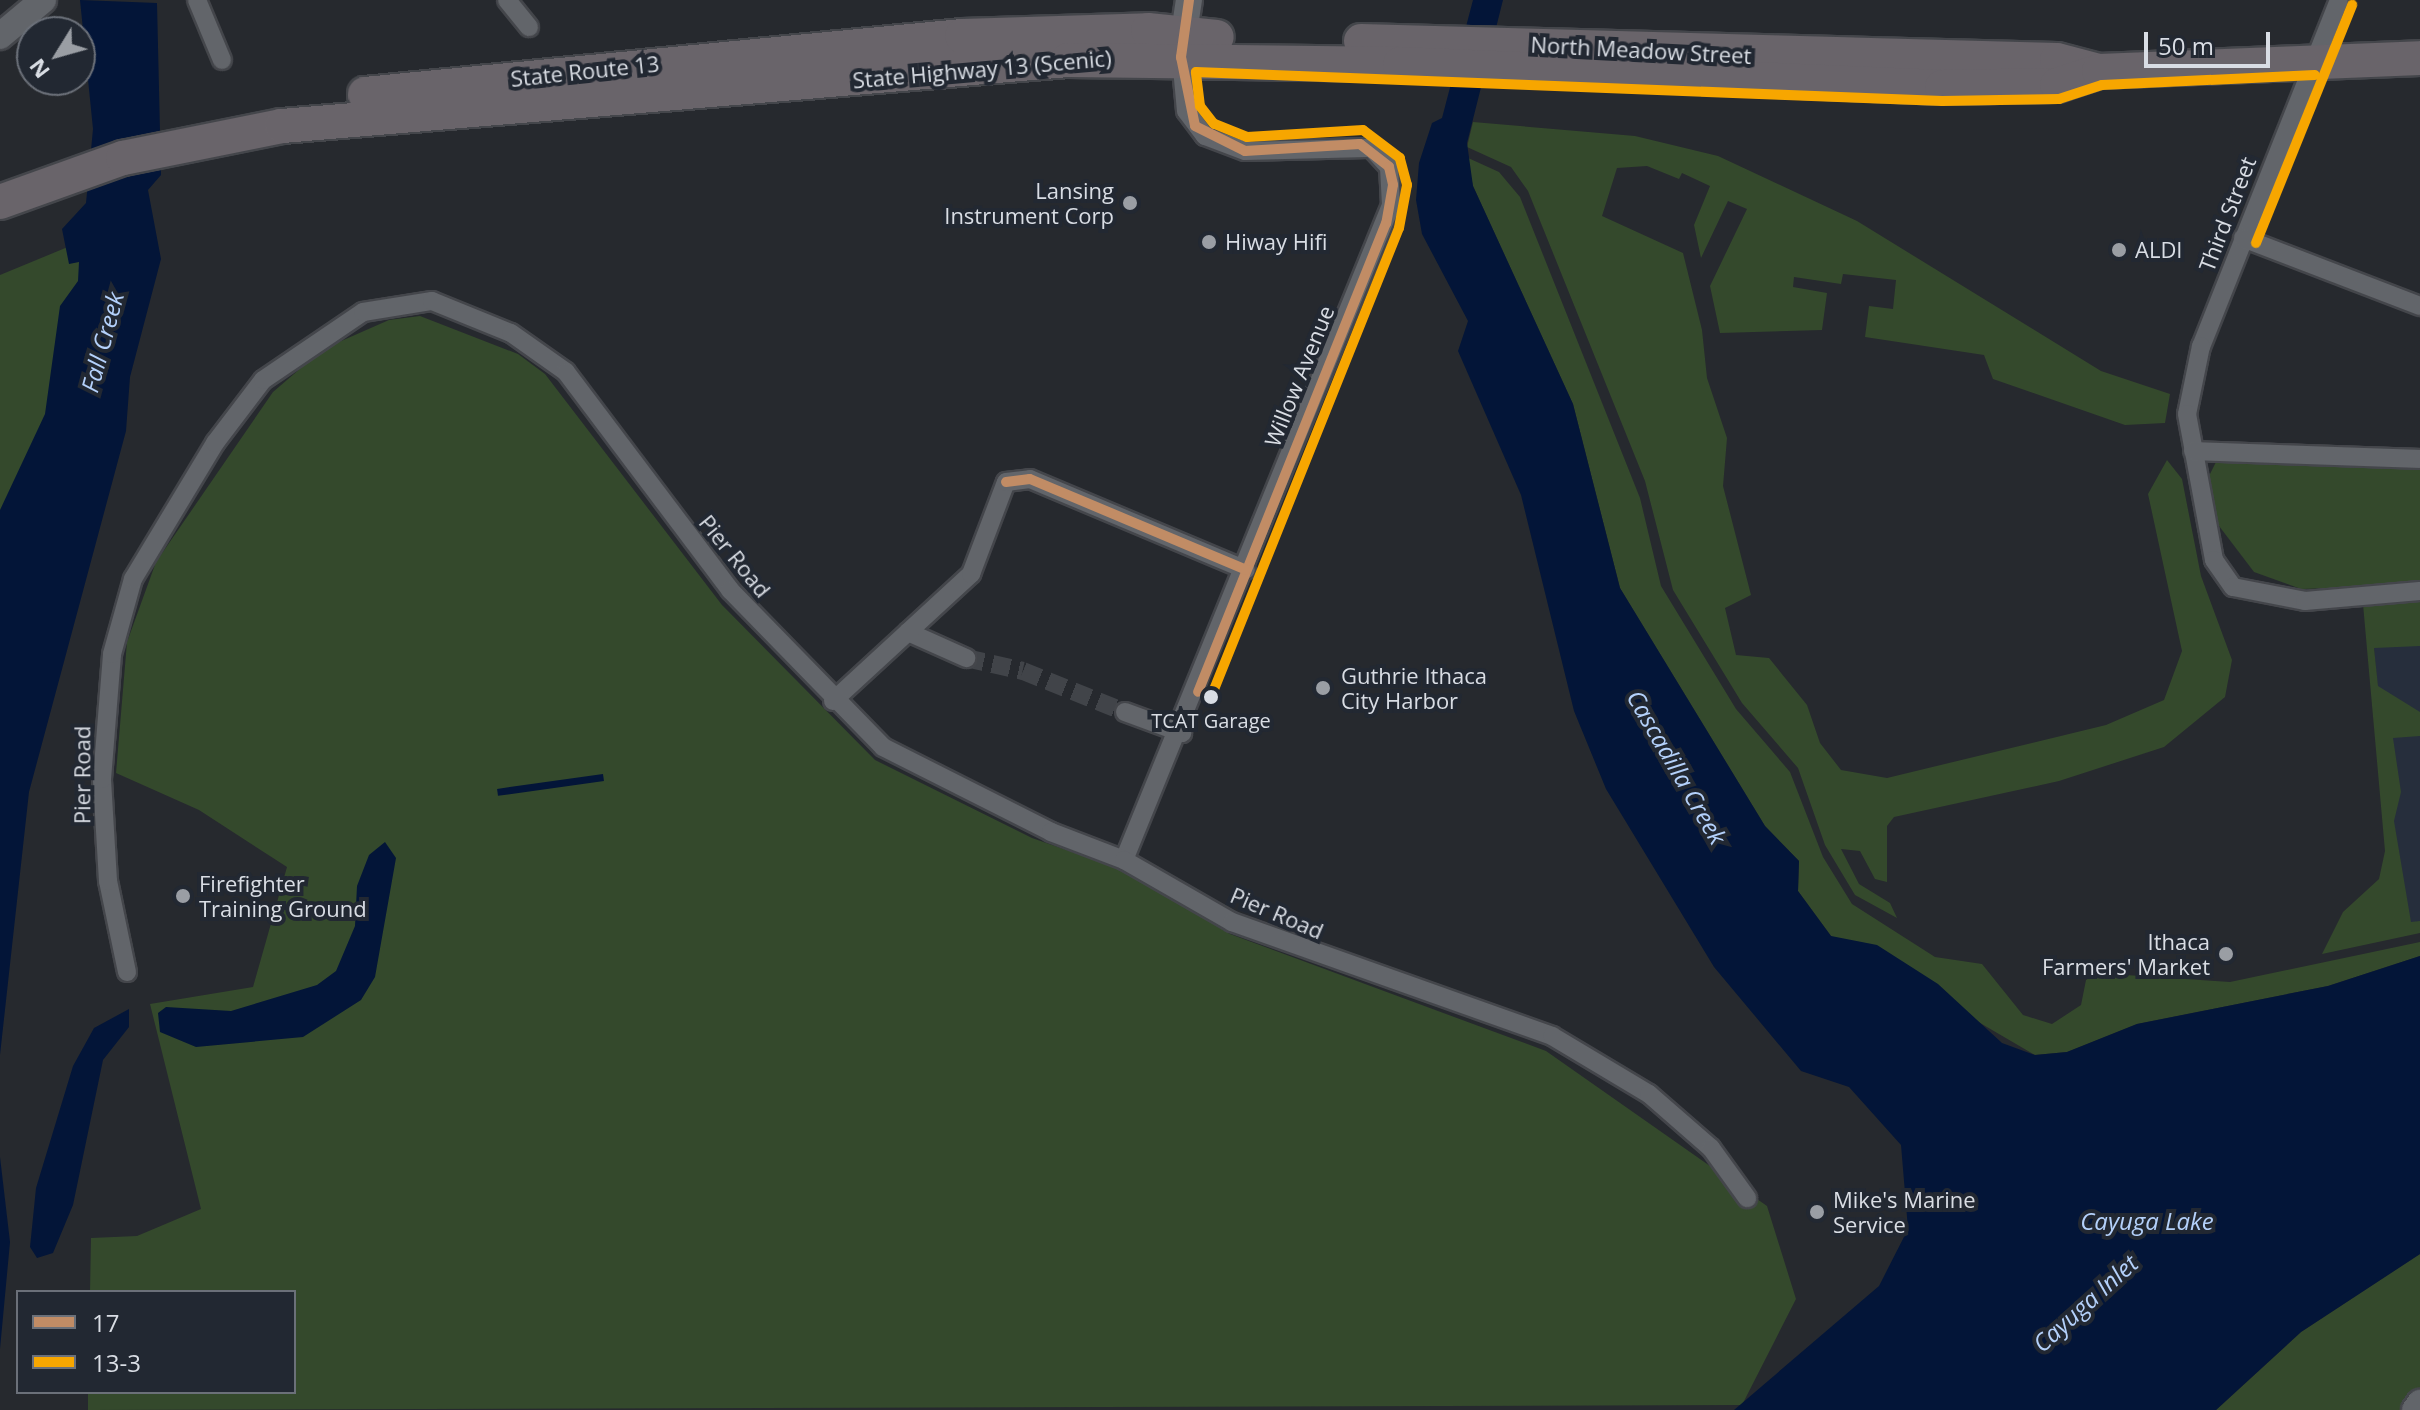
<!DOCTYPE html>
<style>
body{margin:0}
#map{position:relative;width:2420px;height:1410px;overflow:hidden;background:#26292e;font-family:"Open Sans",sans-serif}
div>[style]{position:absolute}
.built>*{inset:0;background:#262e3c}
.green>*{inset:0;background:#34492c}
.water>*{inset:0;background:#031538;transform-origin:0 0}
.street-tunnel>*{height:18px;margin-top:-9px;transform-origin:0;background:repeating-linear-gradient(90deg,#414449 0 18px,transparent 0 27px)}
.roads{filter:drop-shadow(2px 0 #44464b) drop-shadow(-2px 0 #44464b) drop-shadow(0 2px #44464b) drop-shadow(0 -2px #44464b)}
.street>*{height:18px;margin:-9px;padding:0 9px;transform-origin:9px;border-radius:9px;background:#62656a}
.secondary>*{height:26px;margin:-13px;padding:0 13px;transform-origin:13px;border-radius:13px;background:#62656a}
.highway>*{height:34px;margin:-17px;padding:0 17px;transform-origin:17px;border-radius:17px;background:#69646a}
.bus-1>*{height:10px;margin:-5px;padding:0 5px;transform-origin:5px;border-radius:5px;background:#c18c65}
.bus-2>*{height:10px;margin:-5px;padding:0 5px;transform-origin:5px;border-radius:5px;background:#f7a600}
.dots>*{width:22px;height:22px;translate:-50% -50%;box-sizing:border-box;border:4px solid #222832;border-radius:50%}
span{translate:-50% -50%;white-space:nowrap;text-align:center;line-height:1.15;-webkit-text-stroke:8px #222832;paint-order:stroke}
.bus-label{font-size:20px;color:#d9dde4}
.street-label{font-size:22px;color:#d9dde4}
.poi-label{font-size:22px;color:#d9dde4}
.right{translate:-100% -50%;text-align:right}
.left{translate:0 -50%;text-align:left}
.water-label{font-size:24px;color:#b4d1fb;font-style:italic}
.legend{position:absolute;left:16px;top:1290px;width:280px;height:104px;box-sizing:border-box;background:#222832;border:2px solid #6b7079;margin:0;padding:10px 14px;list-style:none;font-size:24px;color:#d9dde4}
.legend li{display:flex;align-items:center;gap:16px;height:40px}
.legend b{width:40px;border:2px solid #6b7079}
.north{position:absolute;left:16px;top:16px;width:80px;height:80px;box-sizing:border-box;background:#222832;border:2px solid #6b7079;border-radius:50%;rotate:233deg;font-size:22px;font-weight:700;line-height:32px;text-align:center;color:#d9dde4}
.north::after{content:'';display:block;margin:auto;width:28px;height:36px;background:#9a9ea4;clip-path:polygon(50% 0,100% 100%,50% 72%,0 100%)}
.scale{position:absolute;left:2144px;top:32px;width:126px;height:36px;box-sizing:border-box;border:4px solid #d9dde4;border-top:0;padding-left:10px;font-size:24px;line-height:28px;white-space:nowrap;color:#d9dde4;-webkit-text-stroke:6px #222832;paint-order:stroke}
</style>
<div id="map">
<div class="built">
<div style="clip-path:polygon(2420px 559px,2420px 926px,2400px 931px,2366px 562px)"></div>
</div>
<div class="green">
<div style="clip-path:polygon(1473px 122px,1635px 136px,1718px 156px,1857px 221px,2101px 371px,2170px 394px,2165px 423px,2125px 425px,1993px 379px,1984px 355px,1865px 337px,1869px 306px,1893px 309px,1896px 280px,1843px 274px,1841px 284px,1794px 277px,1793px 287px,1827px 293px,1822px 330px,1720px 333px,1710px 286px,1747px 209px,1728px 201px,1701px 258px,1694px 225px,1710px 186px,1682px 173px,1679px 179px,1647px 166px,1617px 168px,1602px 216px,1683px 253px,1702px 330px,1707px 378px,1727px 438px,1723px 486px,1751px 595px,1725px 608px,1736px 655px,1769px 658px,1807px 705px,1820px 743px,1841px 770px,1887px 778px,2106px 725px,2164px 700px,2182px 651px,2148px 494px,2167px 460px,2182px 479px,2201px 576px,2232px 660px,2225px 697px,2164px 747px,2059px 781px,1894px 817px,1887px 826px,1887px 882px,1875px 879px,1860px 851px,1841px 849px,1859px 884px,1890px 903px,1897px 918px,1855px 895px,1825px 845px,1798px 768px,1742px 703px,1673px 590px,1645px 481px,1528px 191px,1511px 167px,1467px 147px)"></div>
<div style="clip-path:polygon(1466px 157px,1499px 172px,1520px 197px,1640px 498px,1661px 586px,1736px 709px,1790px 772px,1823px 857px,1852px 904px,1935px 957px,1982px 964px,2023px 1015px,2052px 1024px,2081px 1005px,2086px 980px,2096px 973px,2230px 982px,2420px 942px,2420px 956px,2328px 986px,2137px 1024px,2067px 1052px,2035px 1055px,1831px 936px,1798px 891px,1799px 861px,1765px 826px,1620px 588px,1573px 404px,1473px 186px)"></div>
<div style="clip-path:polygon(121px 225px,0 671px,0 275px)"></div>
<div style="clip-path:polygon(420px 316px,518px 354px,545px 374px,722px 605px,875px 760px,1032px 838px,1124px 870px,1230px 934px,1546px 1051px,1767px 1206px,1796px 1299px,1742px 1405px,88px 1410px,88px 1392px,294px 1392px,294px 1292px,90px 1292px,91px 1238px,137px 1236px,201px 1209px,150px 1004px,253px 987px,287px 867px,199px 810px,116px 773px,127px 642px,156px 562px,273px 392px,323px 349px,389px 320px)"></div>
<div style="clip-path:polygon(2216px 462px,2420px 469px,2420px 585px,2301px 589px,2254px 572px,2216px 522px,2209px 476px)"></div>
<div style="clip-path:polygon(2420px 601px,2420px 646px,2374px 648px,2378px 686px,2420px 712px,2420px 736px,2393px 738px,2401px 792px,2394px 821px,2411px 922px,2420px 921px,2420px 933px,2322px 954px,2343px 912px,2379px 879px,2385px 851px,2363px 604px)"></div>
<div style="clip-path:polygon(2420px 1254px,2420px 1410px,2216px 1410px,2301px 1332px)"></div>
</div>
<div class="water">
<div style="clip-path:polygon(80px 0,157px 3px,161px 175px,148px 190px,161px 259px,130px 377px,126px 431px,29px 792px,0 1055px,0 510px,45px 414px,60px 306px,78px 281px,79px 262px,69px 264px,62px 229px,86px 203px,93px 129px)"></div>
<div style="clip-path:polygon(1473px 0,1503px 0,1467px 143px,1473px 186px,1573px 404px,1620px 588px,1765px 826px,1799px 861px,1798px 891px,1831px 936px,1877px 945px,1938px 984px,2002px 1043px,2035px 1055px,2067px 1052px,2137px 1024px,2328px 986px,2420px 956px,2420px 1254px,2301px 1332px,2216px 1410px,1734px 1410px,1879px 1286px,1908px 1229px,1901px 1145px,1849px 1087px,1801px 1071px,1714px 967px,1606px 789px,1574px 711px,1521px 495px,1458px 351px,1468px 321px,1422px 234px,1416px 200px,1419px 163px,1432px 123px,1442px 118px)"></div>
<div style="left:603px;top:774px;width:7px;height:107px;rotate:82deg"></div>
<div style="clip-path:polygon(385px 842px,396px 858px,375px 977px,361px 1000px,303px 1037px,196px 1047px,160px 1032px,158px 1013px,166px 1007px,231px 1011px,317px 985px,336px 971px,355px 926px,357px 886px,369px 855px)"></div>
<div style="clip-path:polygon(129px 1009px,129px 1027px,103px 1060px,73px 1205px,53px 1253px,37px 1258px,30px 1247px,36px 1188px,73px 1066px,94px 1028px)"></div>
<div style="clip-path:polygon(0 1157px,10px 1242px,0 1349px)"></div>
</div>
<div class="street-tunnel">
<div style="left:966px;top:658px;width:58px;rotate:12.8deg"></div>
<div style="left:1023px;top:671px;width:110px;rotate:21.9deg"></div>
</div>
<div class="roads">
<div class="street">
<div style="left:197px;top:0;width:65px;rotate:67.4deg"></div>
<div style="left:507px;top:0;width:35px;rotate:51deg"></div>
<div style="left:2339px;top:0;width:373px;rotate:111.7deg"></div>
<div style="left:2201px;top:346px;width:69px;rotate:101.6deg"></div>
<div style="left:2187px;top:414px;width:148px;rotate:79.5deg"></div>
<div style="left:2214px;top:560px;width:33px;rotate:55deg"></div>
<div style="left:2233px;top:587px;width:73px;rotate:11deg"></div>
<div style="left:2305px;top:601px;width:115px;rotate:-5deg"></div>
<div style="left:2243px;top:238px;width:190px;rotate:21deg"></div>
<div style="left:2193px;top:451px;width:227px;rotate:2deg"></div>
<div style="left:908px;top:632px;width:64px;rotate:24.1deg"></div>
<div style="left:833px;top:701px;width:188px;rotate:-42.6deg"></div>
<div style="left:971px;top:574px;width:98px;rotate:-69.2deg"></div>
<div style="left:1006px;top:482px;width:24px;rotate:-7deg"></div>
<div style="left:1030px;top:479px;width:234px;rotate:22.8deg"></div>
<div style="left:1125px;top:712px;width:61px;rotate:20.2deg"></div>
<div style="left:1124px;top:860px;width:707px;rotate:-67.82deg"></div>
<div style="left:1391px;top:205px;width:38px;rotate:-93deg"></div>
<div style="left:1389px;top:167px;width:26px;rotate:-133deg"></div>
<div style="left:1371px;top:148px;width:126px;rotate:178.6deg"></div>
<div style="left:1245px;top:151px;width:43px;rotate:-159.4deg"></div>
<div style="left:1205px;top:136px;width:31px;rotate:-127deg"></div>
<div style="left:1186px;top:111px;width:54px;rotate:-95.3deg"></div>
<div style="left:127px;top:972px;width:93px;rotate:-101.8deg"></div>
<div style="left:108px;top:881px;width:102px;rotate:-93.4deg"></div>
<div style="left:102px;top:779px;width:125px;rotate:-85.4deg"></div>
<div style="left:112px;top:654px;width:78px;rotate:-74.4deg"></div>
<div style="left:133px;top:579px;width:159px;rotate:-58.9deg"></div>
<div style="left:215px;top:443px;width:79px;rotate:-52.7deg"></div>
<div style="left:263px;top:380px;width:121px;rotate:-34.2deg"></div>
<div style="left:363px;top:312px;width:70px;rotate:-9.1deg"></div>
<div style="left:432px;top:301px;width:85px;rotate:22.1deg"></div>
<div style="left:511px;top:333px;width:67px;rotate:35.3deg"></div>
<div style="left:566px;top:372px;width:273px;rotate:53deg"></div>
<div style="left:730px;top:590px;width:219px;rotate:45.7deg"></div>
<div style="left:883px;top:747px;width:188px;rotate:26.8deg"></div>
<div style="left:1051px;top:832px;width:78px;rotate:21deg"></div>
<div style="left:1124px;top:860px;width:125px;rotate:29.9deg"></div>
<div style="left:1232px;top:922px;width:340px;rotate:19.6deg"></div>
<div style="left:1552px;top:1036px;width:113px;rotate:30.9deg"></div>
<div style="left:1649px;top:1094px;width:82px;rotate:41.1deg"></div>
<div style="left:1711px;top:1148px;width:62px;rotate:54.2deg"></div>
</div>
<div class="secondary">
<div style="left:0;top:36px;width:56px;rotate:-39.9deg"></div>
<div style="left:1181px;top:52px;width:53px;rotate:-81.3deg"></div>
<div style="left:2415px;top:1410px;width:9px;rotate:-54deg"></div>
</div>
<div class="highway">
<div style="left:1361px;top:41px;width:696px;rotate:1.56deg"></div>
<div style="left:2057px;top:60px;width:43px;rotate:14.7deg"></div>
<div style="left:365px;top:94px;width:600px;rotate:-5.55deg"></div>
<div style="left:962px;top:36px;width:186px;rotate:-1.8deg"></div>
<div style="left:1148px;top:30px;width:69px;rotate:5.8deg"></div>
<div style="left:0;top:202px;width:131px;rotate:-19.7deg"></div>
<div style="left:123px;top:158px;width:162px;rotate:-11.4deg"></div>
<div style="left:282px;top:126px;width:789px;rotate:-4.8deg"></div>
<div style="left:1068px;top:60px;width:332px;rotate:0.7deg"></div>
<div style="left:1400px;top:64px;width:542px;rotate:2.43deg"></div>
<div style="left:1942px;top:87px;width:115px;rotate:-1deg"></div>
<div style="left:2057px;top:85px;width:44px;rotate:-18.4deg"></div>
<div style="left:2099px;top:71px;width:321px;rotate:-2.3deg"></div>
</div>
</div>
<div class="bus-1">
<div style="left:1189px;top:0;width:58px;rotate:98deg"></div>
<div style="left:1181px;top:57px;width:70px;rotate:78.5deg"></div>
<div style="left:1195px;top:126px;width:56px;rotate:26.6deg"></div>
<div style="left:1245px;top:151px;width:115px;rotate:-3.5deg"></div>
<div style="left:1360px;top:144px;width:37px;rotate:38deg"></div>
<div style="left:1389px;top:167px;width:18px;rotate:77deg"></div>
<div style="left:1393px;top:185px;width:39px;rotate:100deg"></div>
<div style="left:1386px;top:223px;width:505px;rotate:111.84deg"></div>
<div style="left:1006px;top:482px;width:24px;rotate:-7deg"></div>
<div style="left:1030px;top:479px;width:234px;rotate:22.8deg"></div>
</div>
<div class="bus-2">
<div style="left:2256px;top:243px;width:257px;rotate:-68deg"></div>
<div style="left:1211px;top:697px;width:505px;rotate:-68.16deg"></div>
<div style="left:1399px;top:228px;width:44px;rotate:-79.5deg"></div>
<div style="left:1407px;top:185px;width:28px;rotate:-105deg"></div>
<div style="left:1400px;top:158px;width:46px;rotate:-142.9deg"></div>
<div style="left:1363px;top:130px;width:116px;rotate:176.5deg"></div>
<div style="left:1247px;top:137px;width:35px;rotate:-158deg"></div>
<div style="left:1214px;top:124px;width:23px;rotate:-128deg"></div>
<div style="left:1200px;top:106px;width:34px;rotate:-97deg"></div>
<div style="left:1196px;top:72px;width:747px;rotate:2.23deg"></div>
<div style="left:1942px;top:101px;width:117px;rotate:-1deg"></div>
<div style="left:2059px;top:99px;width:45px;rotate:-18deg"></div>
<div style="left:2102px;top:85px;width:213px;rotate:-2.7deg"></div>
</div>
<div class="dots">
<div style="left:1130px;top:203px;background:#9a9ea4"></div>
<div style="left:1209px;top:242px;background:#9a9ea4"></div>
<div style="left:2119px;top:250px;background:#9a9ea4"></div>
<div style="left:1323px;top:688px;background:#9a9ea4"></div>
<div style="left:1211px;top:697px;background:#d9dde4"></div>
<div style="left:183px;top:896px;background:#9a9ea4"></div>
<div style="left:2226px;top:954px;background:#9a9ea4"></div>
<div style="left:1817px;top:1212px;background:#9a9ea4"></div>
</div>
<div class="bus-label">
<span style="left:1211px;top:720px">TCAT Garage</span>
</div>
<div class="street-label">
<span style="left:1641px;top:50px;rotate:3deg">North Meadow Street</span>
<span style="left:982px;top:69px;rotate:-5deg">State Highway 13 (Scenic)</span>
<span style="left:585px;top:71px;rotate:-6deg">State Route 13</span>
<span style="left:2227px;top:214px;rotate:-69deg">Third Street</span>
<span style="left:1299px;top:376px;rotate:-68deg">Willow Avenue</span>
<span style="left:735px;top:556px;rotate:51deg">Pier Road</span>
<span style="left:82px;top:775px;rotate:-90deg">Pier Road</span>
<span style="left:1277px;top:913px;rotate:23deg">Pier Road</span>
</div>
<div class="poi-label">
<span class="right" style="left:1114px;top:203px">Lansing<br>Instrument Corp</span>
<span class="left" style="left:1225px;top:242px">Hiway Hifi</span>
<span class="left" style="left:2135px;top:250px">ALDI</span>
<span class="left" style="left:1341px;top:688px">Guthrie Ithaca<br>City Harbor</span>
<span class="left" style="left:199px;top:896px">Firefighter<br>Training Ground</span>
<span class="right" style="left:2210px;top:954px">Ithaca<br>Farmers' Market</span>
<span class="left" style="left:1833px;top:1212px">Mike's Marine<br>Service</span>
</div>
<div class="water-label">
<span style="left:102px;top:342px;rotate:-75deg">Fall Creek</span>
<span style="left:1677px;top:767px;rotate:60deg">Cascadilla Creek</span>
<span style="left:2147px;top:1221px">Cayuga Lake</span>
<span style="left:2085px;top:1303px;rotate:-42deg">Cayuga Inlet</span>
</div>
<ul class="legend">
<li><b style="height:10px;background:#c18c65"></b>17</li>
<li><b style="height:10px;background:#f7a600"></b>13-3</li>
</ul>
<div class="north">N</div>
<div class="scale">50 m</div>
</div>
